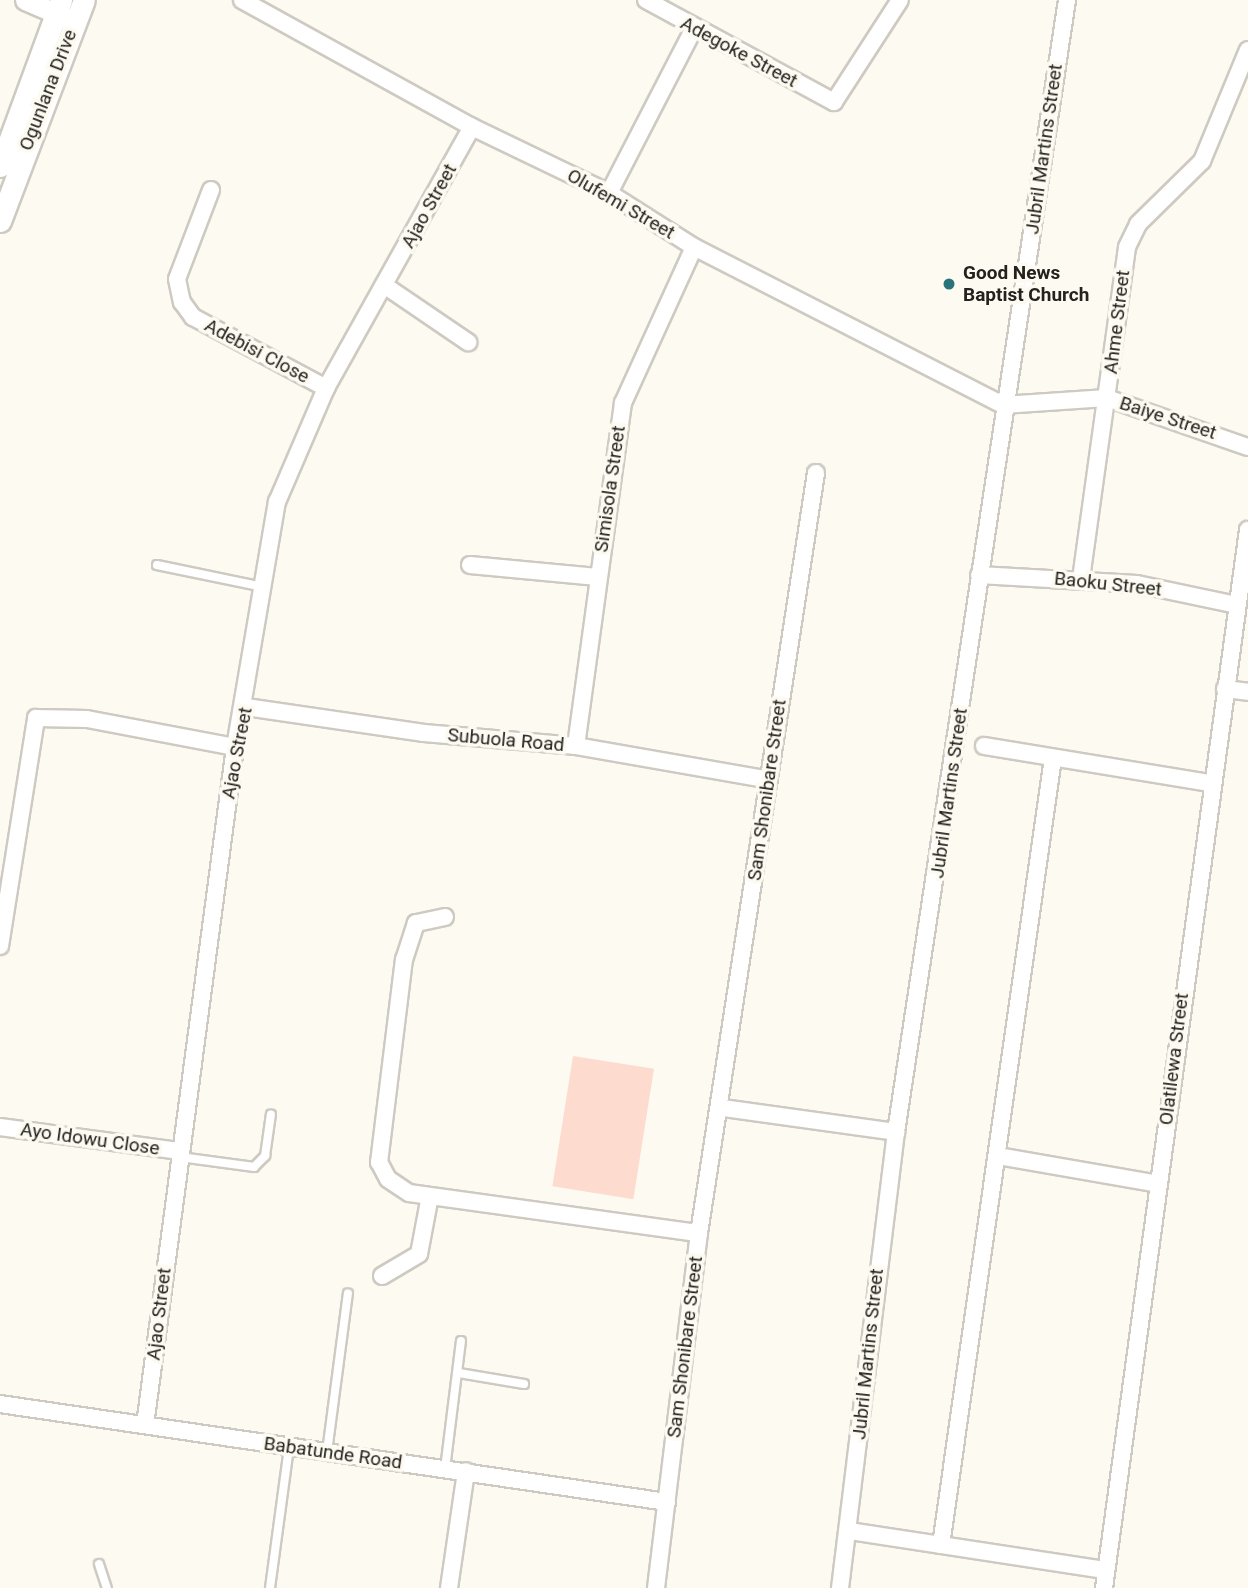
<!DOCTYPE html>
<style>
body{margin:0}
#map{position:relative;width:1248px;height:1588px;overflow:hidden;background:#fdfaf1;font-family:Roboto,sans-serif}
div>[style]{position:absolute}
.green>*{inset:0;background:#fddccf;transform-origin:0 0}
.roads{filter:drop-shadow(2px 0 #cecac2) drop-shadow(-2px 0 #cecac2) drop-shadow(0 2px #cecac2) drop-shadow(0 -2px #cecac2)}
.service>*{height:8px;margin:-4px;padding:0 4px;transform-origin:4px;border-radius:4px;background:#fff}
.minor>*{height:16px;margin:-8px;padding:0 8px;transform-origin:8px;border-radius:8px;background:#fff}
.tertiary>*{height:19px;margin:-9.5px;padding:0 9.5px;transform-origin:9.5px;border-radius:9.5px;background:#fff}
.secondary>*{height:21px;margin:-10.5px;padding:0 10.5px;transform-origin:10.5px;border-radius:10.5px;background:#fff}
.dots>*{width:19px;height:19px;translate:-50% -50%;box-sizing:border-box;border:4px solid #fdfaf1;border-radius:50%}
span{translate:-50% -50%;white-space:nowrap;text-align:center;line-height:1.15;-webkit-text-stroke:7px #fdfaf1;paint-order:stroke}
.street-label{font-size:19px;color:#24221f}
.poi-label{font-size:19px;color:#24221f;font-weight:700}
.left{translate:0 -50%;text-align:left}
</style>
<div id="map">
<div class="green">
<div style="left:573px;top:1056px;width:82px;height:132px;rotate:9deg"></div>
</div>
<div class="roads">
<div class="service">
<div style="left:157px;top:565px;width:108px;rotate:11.7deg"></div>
<div style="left:180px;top:1157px;width:75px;rotate:7.7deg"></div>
<div style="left:254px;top:1167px;width:16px;rotate:-45deg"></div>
<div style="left:265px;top:1156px;width:42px;rotate:-81.9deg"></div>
<div style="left:459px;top:1373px;width:66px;rotate:9.6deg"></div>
<div style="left:327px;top:1452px;width:160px;rotate:-82.5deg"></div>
<div style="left:445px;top:1469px;width:129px;rotate:-82.9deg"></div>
<div style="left:99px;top:1564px;width:25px;rotate:72deg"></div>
<div style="left:270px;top:1588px;width:141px;rotate:-82.3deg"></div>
</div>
<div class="minor">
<div style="left:242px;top:0;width:263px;rotate:28.9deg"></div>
<div style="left:472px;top:127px;width:152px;rotate:25.7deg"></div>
<div style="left:609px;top:193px;width:101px;rotate:32.4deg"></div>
<div style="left:694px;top:247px;width:347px;rotate:27.1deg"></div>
<div style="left:1003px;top:405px;width:104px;rotate:-3.9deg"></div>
<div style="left:1107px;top:398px;width:149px;rotate:19.2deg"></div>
<div style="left:646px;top:0;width:214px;rotate:28.5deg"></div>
<div style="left:834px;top:102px;width:121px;rotate:-57.1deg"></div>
<div style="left:211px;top:190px;width:95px;rotate:110.9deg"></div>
<div style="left:177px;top:279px;width:24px;rotate:78deg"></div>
<div style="left:182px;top:302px;width:19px;rotate:54deg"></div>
<div style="left:193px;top:317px;width:151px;rotate:28.1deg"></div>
<div style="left:609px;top:193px;width:183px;rotate:-62.7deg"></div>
<div style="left:384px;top:285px;width:102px;rotate:34.2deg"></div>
<div style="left:470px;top:565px;width:128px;rotate:5.4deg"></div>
<div style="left:979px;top:575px;width:158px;rotate:3.3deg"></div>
<div style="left:1137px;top:584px;width:102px;rotate:11.9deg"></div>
<div style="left:1081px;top:579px;width:335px;rotate:-82.1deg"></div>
<div style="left:1127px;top:247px;width:25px;rotate:-64deg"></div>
<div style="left:1138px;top:224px;width:90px;rotate:-44.5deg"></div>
<div style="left:1202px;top:161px;width:120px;rotate:-67.5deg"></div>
<div style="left:1225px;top:689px;width:23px;rotate:7deg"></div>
<div style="left:246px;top:707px;width:180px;rotate:8.3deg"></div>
<div style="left:424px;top:733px;width:153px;rotate:4.9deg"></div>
<div style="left:576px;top:746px;width:193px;rotate:9.9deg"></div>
<div style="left:576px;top:746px;width:346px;rotate:-82.2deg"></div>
<div style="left:623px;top:403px;width:171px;rotate:-65.5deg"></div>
<div style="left:984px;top:746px;width:229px;rotate:9.3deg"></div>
<div style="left:445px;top:917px;width:30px;rotate:168deg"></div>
<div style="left:416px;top:923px;width:38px;rotate:108deg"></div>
<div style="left:404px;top:959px;width:205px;rotate:97deg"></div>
<div style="left:379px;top:1162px;width:19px;rotate:62deg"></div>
<div style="left:388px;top:1179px;width:25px;rotate:34deg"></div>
<div style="left:409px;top:1193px;width:293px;rotate:7.9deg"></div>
<div style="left:0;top:946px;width:231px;rotate:-81deg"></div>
<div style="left:36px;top:718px;width:51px;rotate:1.1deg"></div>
<div style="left:87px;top:719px;width:151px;rotate:10.7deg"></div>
<div style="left:723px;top:1108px;width:175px;rotate:7.9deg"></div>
<div style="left:0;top:1127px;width:182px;rotate:7.6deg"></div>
<div style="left:998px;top:1156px;width:162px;rotate:9.9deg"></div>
<div style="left:382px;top:1276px;width:43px;rotate:-30.7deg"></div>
<div style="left:419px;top:1254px;width:59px;rotate:-79.3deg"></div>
<div style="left:0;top:1404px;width:674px;rotate:8.36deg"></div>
<div style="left:145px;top:1425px;width:684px;rotate:-82.44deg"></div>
<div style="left:235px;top:747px;width:249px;rotate:-80.3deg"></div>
<div style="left:277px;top:502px;width:124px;rotate:-66.7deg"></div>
<div style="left:326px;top:388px;width:299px;rotate:-60.8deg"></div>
<div style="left:850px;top:1531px;width:258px;rotate:8.7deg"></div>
<div style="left:941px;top:1545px;width:795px;rotate:-81.9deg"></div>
<div style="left:449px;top:1588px;width:118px;rotate:-81.7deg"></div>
<div style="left:656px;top:1588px;width:358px;rotate:-83.1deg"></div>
<div style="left:699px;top:1233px;width:769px;rotate:-81.25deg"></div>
<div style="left:840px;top:1588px;width:459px;rotate:-83deg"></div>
<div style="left:896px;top:1132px;width:1145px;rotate:-81.41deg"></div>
<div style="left:1104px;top:1588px;width:1068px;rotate:-82.25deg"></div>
</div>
<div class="tertiary">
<div style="left:25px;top:0;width:48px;rotate:23.4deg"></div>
</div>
<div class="secondary">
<div style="left:0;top:166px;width:177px;rotate:-69.8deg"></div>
<div style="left:0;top:221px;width:236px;rotate:-69.2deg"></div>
</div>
</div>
<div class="dots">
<div style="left:949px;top:284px;background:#29737b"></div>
</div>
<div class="street-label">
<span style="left:739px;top:52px;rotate:28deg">Adegoke Street</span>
<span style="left:48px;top:90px;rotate:-69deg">Ogunlana Drive</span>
<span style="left:1044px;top:149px;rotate:-82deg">Jubril Martins Street</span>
<span style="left:621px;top:204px;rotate:30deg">Olufemi Street</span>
<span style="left:429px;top:206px;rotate:-61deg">Ajao Street</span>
<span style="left:1117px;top:322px;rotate:-83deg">Ahme Street</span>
<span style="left:257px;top:351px;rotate:28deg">Adebisi Close</span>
<span style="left:1168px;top:418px;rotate:18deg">Baiye Street</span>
<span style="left:610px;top:489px;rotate:-82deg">Simisola Street</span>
<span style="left:1108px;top:584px;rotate:6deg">Baoku Street</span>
<span style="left:506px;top:740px;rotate:5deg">Subuola Road</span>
<span style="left:237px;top:753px;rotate:-79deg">Ajao Street</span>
<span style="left:767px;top:790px;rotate:-82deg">Sam Shonibare Street</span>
<span style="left:949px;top:793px;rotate:-82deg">Jubril Martins Street</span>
<span style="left:1174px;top:1059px;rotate:-83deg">Olatilewa Street</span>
<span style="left:90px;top:1139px;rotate:8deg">Ayo Idowu Close</span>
<span style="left:159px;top:1314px;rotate:-83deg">Ajao Street</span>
<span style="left:685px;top:1347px;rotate:-83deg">Sam Shonibare Street</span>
<span style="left:868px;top:1354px;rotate:-84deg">Jubril Martins Street</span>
<span style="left:333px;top:1453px;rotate:8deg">Babatunde Road</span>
</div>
<div class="poi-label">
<span class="left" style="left:963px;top:284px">Good News<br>Baptist Church</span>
</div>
</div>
